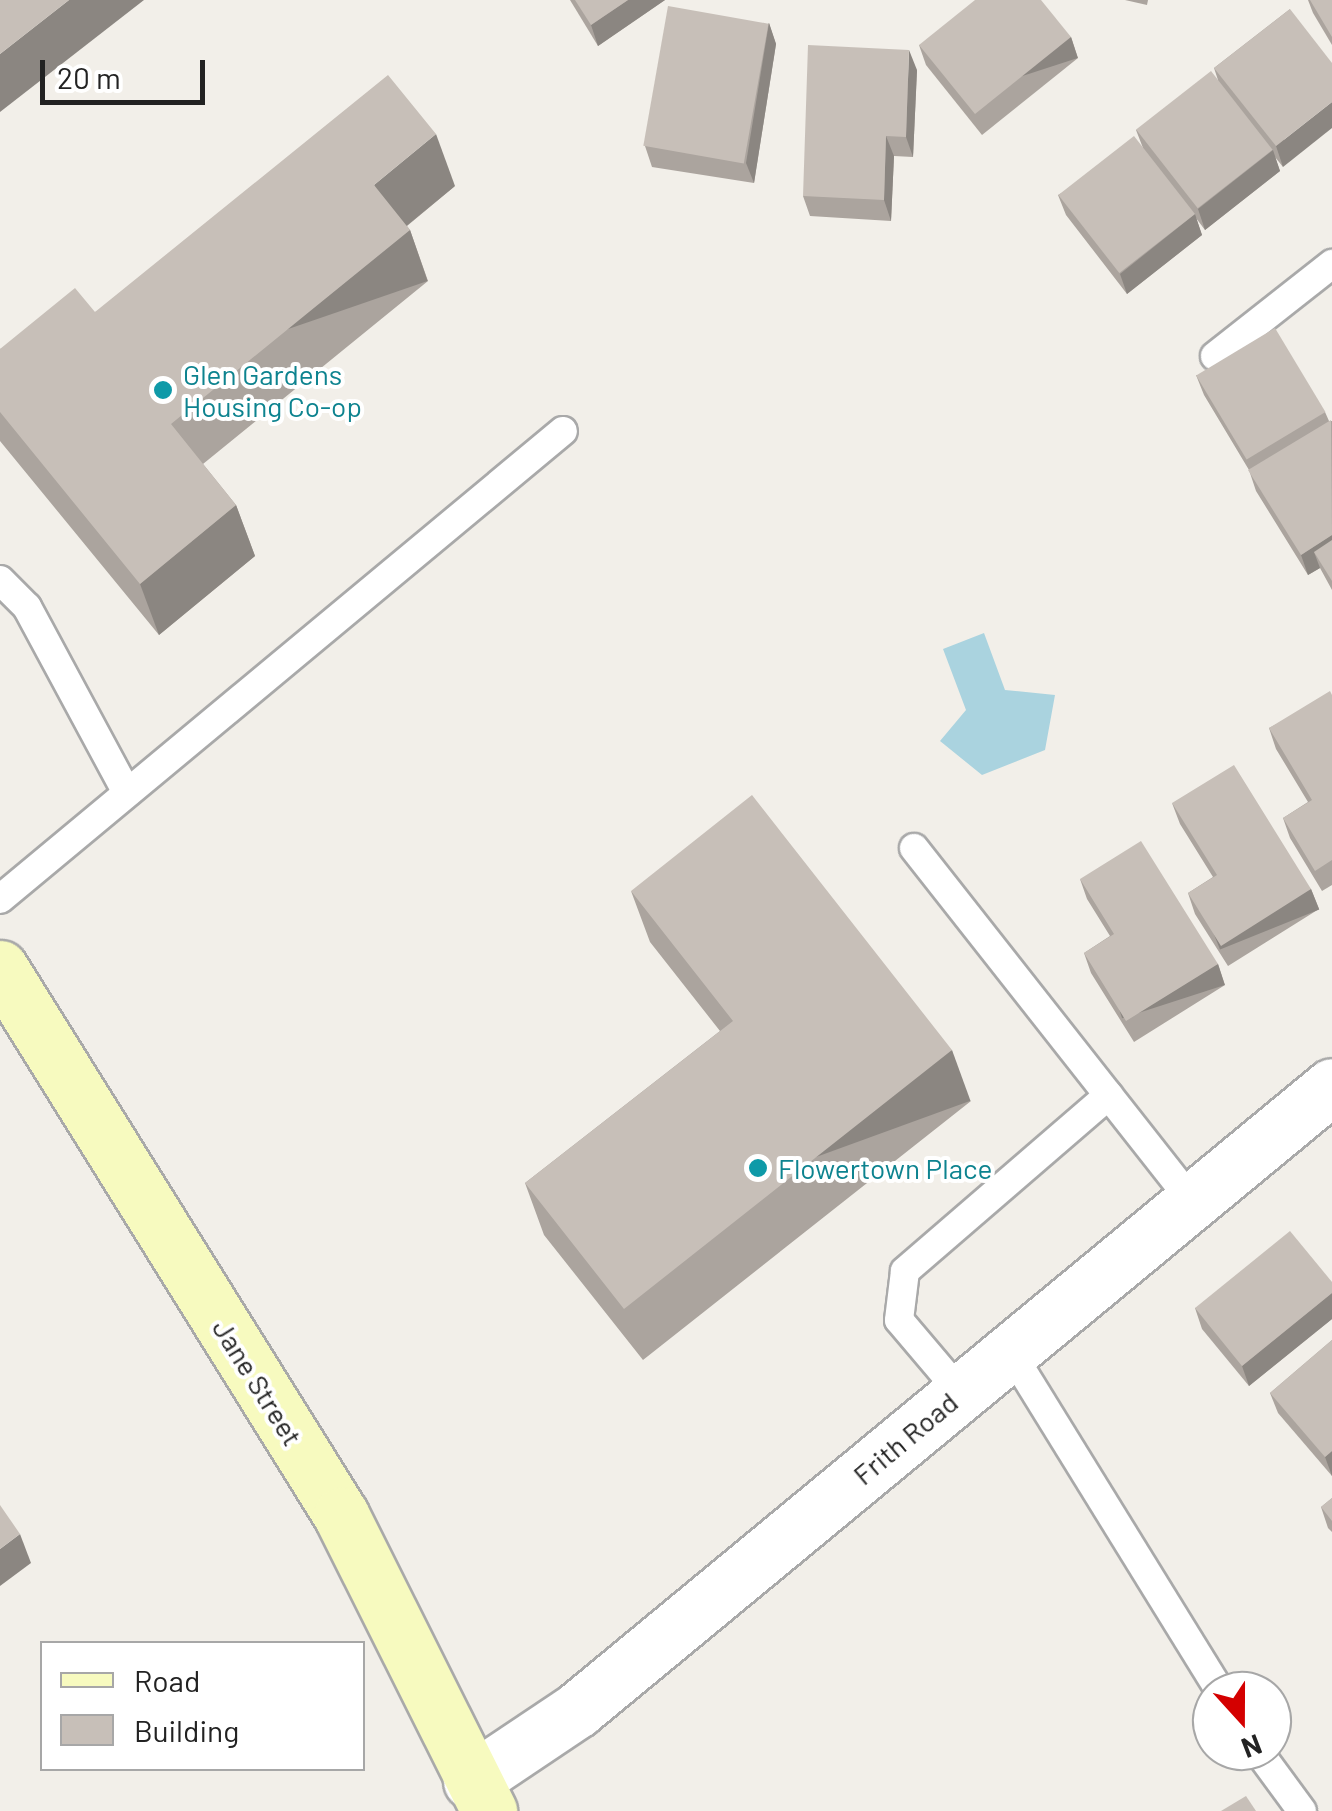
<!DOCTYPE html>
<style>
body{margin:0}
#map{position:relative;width:1332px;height:1811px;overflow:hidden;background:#f2efe9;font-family:Barlow,sans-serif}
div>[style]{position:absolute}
.water>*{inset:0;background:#aad3df}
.roads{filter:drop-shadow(2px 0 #a9a9a9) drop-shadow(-2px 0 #a9a9a9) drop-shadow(0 2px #a9a9a9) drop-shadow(0 -2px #a9a9a9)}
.lane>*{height:28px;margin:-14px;padding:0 14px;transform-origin:14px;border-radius:14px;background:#fff}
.street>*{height:55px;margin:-27.5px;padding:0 27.5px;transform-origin:27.5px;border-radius:27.5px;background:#fff}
.secondary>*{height:55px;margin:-27.5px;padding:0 27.5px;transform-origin:27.5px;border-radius:27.5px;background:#f7fabf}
.wall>*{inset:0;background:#aba49e}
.shaded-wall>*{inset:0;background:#8b8681;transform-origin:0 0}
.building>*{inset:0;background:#c7bfb8;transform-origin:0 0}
.dots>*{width:28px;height:28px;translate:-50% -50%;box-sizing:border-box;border:5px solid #fff;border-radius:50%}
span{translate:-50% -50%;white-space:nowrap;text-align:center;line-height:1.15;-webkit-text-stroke:8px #fff;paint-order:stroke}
.culture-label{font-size:28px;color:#0d838f}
.left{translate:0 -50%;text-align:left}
.street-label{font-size:28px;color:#222}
.legend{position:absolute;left:40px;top:1641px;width:325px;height:130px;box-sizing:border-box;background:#fff;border:2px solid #a7a7a7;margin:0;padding:12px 18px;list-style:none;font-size:30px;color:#222}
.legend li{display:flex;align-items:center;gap:20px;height:50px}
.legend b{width:50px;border:2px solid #a7a7a7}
.north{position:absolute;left:1192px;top:1671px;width:100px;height:100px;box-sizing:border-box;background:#fff;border:2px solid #a7a7a7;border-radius:50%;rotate:159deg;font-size:28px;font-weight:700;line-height:40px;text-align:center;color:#222}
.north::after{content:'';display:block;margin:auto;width:35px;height:45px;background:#d40000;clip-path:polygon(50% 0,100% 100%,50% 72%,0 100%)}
.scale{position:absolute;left:40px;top:60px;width:165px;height:45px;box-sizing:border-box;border:5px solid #222;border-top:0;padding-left:12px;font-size:30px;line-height:35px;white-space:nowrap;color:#222;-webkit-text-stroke:8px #fff;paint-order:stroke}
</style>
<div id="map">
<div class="water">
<div style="clip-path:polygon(984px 633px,1005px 690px,1055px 695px,1045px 750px,982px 775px,940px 741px,966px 710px,943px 649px)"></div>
</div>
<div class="roads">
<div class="lane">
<div style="left:1215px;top:356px;width:149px;rotate:-38.2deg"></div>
<div style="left:0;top:580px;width:38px;rotate:45deg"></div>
<div style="left:27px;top:607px;width:211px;rotate:61.7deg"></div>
<div style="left:914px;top:848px;width:449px;rotate:51.8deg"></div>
<div style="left:0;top:899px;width:732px;rotate:-39.74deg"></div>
<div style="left:1010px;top:1351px;width:400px;rotate:58.3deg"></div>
<div style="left:960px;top:1392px;width:94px;rotate:-130.3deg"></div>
<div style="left:899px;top:1320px;width:49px;rotate:-83deg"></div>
<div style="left:905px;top:1271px;width:269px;rotate:-40.8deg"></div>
<div style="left:1258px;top:1751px;width:74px;rotate:53.7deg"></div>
</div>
<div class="street">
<div style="left:471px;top:1781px;width:128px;rotate:-33.8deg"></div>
<div style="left:577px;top:1710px;width:979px;rotate:-39.57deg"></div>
</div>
<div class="secondary">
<div style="left:0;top:968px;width:645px;rotate:58.06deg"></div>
<div style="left:341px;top:1515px;width:331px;rotate:63.4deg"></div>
</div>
</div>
<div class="wall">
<div style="clip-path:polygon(570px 0,665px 0,598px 46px)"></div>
<div style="clip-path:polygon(1125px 0,1148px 0,1147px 5px)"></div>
<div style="clip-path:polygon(1308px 0,1332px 0,1332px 45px,1313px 13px)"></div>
<div style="clip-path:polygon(1290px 9px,1283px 167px,1275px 157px,1280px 171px,1205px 230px,1196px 218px,1202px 235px,1127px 294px,1066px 215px,1058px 195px,1143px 148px,1136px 130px,1218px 80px,1214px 68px)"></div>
<div style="clip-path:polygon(769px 23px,776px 44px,754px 183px,652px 167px,645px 146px)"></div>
<div style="clip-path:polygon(1071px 37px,1078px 58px,982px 135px,926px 65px,919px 45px)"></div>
<div style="clip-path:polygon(917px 70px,913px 157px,894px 156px,891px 221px,810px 216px,803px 196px)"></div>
<div style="clip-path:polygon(455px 186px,407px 226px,410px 230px,428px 281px,203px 464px,236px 505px,255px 556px,159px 635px,0 441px,0 349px,95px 312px)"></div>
<div style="clip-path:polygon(1196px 375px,1325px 412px,1329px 421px,1332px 421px,1332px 590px,1320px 568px,1308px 575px,1256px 491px,1249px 470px,1204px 395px)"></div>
<div style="clip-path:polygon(1332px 695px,1332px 885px,1322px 891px,1290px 838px,1283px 818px,1308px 802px,1276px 749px,1269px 728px)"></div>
<div style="clip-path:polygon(1172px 803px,1311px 889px,1319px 909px,1228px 966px,1195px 914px,1188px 893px,1213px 877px,1180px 824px)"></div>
<div style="clip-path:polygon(1080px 879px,1218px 964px,1225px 985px,1134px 1042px,1091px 973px,1084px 953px,1110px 936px,1087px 899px)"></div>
<div style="clip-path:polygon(631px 891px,971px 1101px,643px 1360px,544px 1235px,525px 1183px,720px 1031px,650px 942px)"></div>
<div style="clip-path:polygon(1332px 1282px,1332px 1319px,1249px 1386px,1202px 1329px,1195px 1308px)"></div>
<div style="clip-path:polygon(1332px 1340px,1332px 1476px,1278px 1413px,1270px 1393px)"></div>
<div style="clip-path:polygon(1332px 1498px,1332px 1532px,1328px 1528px,1321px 1507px)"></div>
</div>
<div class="shaded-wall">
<div style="clip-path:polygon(69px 0,144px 0,0 112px,0 54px)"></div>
<div style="clip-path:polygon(628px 0,665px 0,598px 46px,591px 25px)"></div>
<div style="clip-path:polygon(769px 23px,776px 44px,754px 183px,746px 163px)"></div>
<div style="left:1071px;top:37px;width:22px;height:123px;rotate:72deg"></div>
<div style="clip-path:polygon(909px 50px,917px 70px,913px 157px,906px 137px)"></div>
<div style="clip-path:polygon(1332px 102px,1332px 128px,1283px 167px,1276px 146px)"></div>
<div style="clip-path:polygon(436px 134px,455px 186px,393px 237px,374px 185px)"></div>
<div style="clip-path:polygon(886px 136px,894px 156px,891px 221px,884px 200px)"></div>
<div style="clip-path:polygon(1273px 150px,1280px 171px,1205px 230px,1198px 209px)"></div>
<div style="clip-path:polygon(1195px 214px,1202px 235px,1127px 294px,1120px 274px)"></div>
<div style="left:410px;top:230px;width:54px;height:308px;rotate:71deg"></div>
<div style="clip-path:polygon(236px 505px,255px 556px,159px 635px,140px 584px)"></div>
<div style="clip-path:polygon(1332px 535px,1332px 560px,1314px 552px,1320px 568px,1308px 575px,1301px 555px)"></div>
<div style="left:1311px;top:889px;width:22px;height:107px;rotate:68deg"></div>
<div style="left:1218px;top:964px;width:22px;height:108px;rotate:72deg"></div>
<div style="left:952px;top:1050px;width:54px;height:418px;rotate:70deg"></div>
<div style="clip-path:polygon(1332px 1293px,1332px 1319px,1249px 1386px,1242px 1366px)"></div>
<div style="clip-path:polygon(1332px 1451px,1332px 1476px,1325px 1457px)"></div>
<div style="clip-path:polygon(20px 1534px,31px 1563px,0 1586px,0 1549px)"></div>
</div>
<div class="building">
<div style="clip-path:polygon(0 0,69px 0,0 54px)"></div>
<div style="clip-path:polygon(575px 0,628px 0,591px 25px)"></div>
<div style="clip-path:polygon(975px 0,1041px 0,1071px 37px,975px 114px,919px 45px)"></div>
<div style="clip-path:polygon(1310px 0,1332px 0,1332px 37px)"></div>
<div style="left:668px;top:6px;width:102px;height:142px;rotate:10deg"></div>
<div style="clip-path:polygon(1290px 9px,1332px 63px,1332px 102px,1276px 146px,1214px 68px)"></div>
<div style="clip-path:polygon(808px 45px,909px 50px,906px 137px,886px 136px,884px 200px,803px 196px)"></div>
<div style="left:1211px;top:71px;width:100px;height:95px;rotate:52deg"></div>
<div style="clip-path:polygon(388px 75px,436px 134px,374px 185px,410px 230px,171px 424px,236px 505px,140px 584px,0 412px,0 349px,75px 288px,95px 312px)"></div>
<div style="left:1134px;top:136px;width:99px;height:96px;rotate:52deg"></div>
<div style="left:1275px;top:328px;width:98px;height:92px;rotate:59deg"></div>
<div style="clip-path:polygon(1331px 420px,1332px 535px,1301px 555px,1248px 470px)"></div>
<div style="clip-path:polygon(1332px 540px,1332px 581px,1314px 552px)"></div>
<div style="clip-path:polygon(1330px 691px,1332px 695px,1332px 860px,1315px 871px,1283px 818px,1312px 800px,1269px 728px)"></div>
<div style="clip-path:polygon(1234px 765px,1311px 889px,1221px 946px,1188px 893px,1217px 875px,1172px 803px)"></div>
<div style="clip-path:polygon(752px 795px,952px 1050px,624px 1309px,525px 1183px,733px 1021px,631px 891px)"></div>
<div style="clip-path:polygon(1141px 841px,1218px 964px,1126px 1021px,1084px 953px,1114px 934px,1080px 879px)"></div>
<div style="clip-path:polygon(1290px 1231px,1332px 1282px,1332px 1293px,1242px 1366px,1195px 1308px)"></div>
<div style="clip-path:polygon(1332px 1340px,1332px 1451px,1325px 1457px,1270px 1393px)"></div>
<div style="clip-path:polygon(1332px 1498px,1332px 1521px,1321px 1507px)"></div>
<div style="clip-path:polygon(0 1505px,20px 1534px,0 1549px)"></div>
<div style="clip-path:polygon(1246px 1796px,1256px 1811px,1221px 1811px)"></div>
</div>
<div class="dots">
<div style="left:163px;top:390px;background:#0f9aa8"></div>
<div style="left:758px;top:1168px;background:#0f9aa8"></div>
</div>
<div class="culture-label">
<span class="left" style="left:183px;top:390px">Glen Gardens<br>Housing Co-op</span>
<span class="left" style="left:778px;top:1168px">Flowertown Place</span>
</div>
<div class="street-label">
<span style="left:258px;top:1382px;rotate:58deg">Jane Street</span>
<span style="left:905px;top:1438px;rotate:-40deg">Frith Road</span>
</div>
<ul class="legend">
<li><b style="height:12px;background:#f7fabf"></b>Road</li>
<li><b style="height:28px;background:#c7bfb8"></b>Building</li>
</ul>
<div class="north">N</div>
<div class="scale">20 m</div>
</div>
